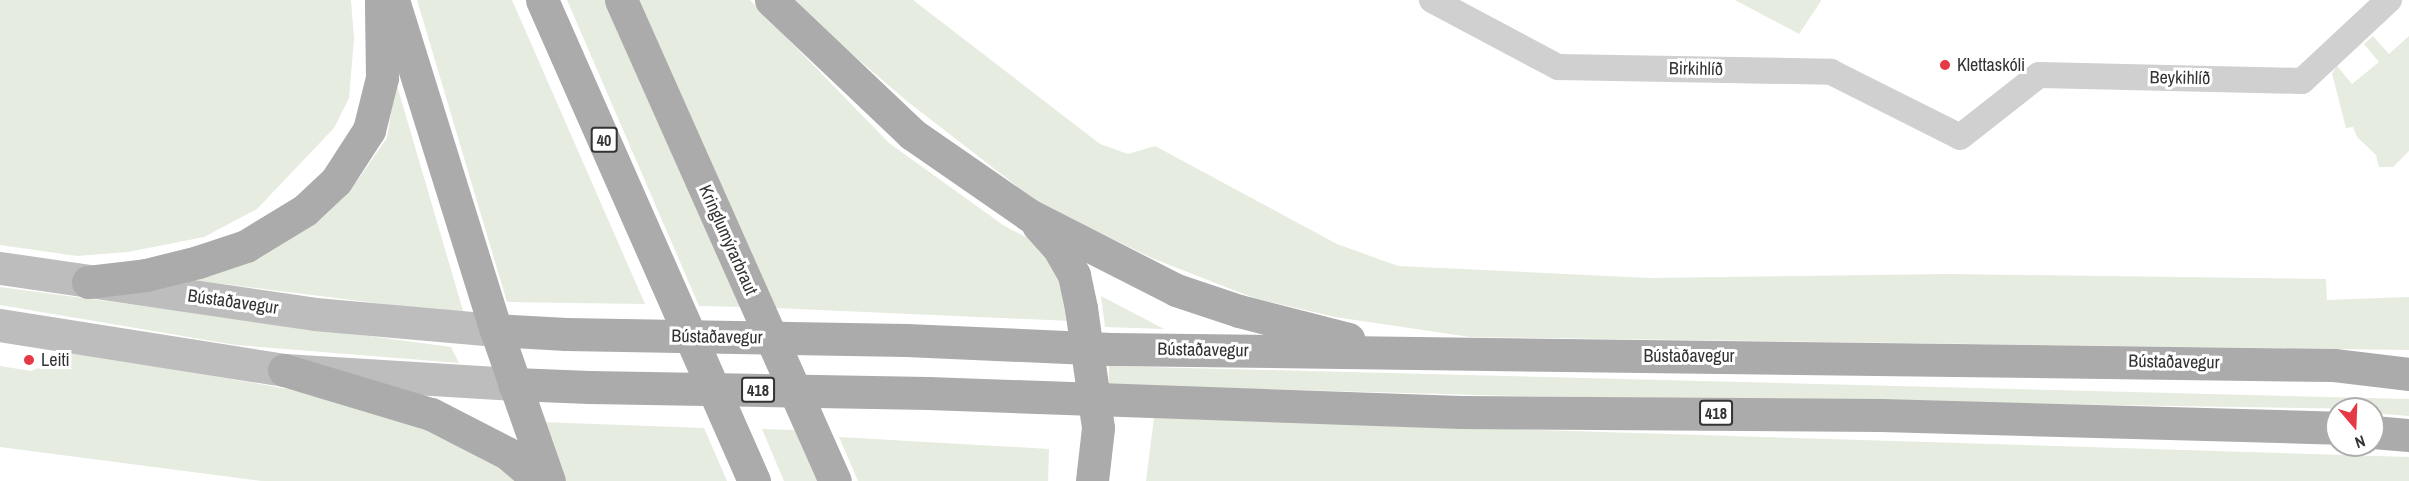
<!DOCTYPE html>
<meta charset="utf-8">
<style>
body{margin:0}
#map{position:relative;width:2409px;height:481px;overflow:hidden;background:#fff;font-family:"Archivo Narrow",sans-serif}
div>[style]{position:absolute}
.green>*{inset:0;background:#e6ecdf}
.minor>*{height:26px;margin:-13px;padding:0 13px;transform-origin:13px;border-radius:13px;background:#d0d0d0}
.secondary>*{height:33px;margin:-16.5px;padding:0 16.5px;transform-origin:16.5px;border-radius:16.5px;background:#bdbdbd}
.primary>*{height:33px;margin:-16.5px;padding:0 16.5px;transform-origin:16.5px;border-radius:16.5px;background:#ababab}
.primary-bridge>*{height:33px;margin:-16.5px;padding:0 16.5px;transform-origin:16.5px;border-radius:16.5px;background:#ababab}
.dots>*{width:16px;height:16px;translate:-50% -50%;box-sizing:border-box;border:3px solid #fff;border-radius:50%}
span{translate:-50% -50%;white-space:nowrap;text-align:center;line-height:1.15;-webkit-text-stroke:6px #fff;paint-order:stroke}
.shield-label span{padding:2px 4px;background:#fff;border:2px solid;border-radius:4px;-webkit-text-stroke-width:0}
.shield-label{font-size:16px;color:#333;font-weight:700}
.poi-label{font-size:18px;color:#333}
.left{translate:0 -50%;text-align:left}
.street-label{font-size:18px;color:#333}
.north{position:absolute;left:2325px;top:397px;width:60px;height:60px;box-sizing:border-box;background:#fff;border:2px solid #adadad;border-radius:50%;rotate:161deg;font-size:16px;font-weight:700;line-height:24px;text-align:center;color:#333}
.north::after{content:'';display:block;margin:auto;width:21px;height:27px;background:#e63946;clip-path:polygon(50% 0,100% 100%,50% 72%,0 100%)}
</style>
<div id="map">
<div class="green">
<div style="clip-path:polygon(0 0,351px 0,354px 39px,349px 98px,334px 128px,257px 209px,204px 237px,128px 252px,77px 256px,0 245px)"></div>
<div style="clip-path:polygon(417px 0,512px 0,645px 304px,507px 302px)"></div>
<div style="clip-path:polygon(567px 0,608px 0,746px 307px,699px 306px)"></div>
<div style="clip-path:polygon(637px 0,750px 0,889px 143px,1003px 225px,1039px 244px,1057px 264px,1071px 321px,775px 308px)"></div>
<div style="clip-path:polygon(789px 0,913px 0,1100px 144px,1128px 154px,1155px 146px,1337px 244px,1398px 266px,1649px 278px,1949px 274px,2326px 279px,2327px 300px,2409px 297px,2409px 350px,1470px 337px,1335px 317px,1254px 298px,1154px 259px,1040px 204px,908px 102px)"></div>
<div style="clip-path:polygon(1735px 0,1821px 0,1821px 1px,1799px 34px)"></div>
<div style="clip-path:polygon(2373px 36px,2389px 54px,2409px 36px,2409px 151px,2393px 167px,2379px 167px,2376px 155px,2357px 137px,2353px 127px,2346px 128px,2332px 73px,2337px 66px,2352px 84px,2379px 62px,2364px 44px)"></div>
<div style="clip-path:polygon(396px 82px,464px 314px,184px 279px,304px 227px,357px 181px,387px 138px)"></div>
<div style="clip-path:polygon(0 287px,451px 347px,459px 363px,236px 345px,0 305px)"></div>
<div style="clip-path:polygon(1101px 296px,1164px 329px,1105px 327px)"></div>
<div style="clip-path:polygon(76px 352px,288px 389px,386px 414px,458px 443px,520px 481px,262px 481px,0 447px,0 366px,31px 371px)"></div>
<div style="clip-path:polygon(1109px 366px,2409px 399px,2409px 416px,2373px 413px,2373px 409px,1516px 396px,1109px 385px)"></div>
<div style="clip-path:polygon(1154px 418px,2409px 457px,2409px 481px,1146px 481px)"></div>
<div style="clip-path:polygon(539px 422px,704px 428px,727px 481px,565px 481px,555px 470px)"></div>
<div style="clip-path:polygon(762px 429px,795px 430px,818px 481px,784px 481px)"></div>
<div style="clip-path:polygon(839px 437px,1049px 449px,1048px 481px,858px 481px)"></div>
</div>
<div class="minor">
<div style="left:1432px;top:0;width:143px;rotate:28deg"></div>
<div style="left:1558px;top:67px;width:273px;rotate:1deg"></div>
<div style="left:1831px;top:72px;width:144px;rotate:26.7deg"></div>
<div style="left:1960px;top:137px;width:100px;rotate:-38.1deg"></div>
<div style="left:2039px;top:75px;width:263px;rotate:1.3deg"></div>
<div style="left:2302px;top:81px;width:119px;rotate:-43deg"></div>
</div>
<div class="secondary">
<div style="left:0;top:268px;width:318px;rotate:8.3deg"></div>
<div style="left:315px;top:314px;width:182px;rotate:5.1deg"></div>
<div style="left:0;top:325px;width:288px;rotate:9deg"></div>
<div style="left:284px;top:370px;width:230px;rotate:3.5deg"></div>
</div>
<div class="primary">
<div style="left:393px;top:0;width:346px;rotate:72.7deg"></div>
<div style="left:496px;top:330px;width:160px;rotate:70.7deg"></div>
<div style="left:542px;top:0;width:526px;rotate:66.21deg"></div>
<div style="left:621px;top:0;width:526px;rotate:66.02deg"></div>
<div style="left:771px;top:0;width:195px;rotate:43.5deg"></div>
<div style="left:912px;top:134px;width:142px;rotate:34.7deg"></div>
<div style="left:1029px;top:215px;width:165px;rotate:27deg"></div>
<div style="left:1176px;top:290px;width:66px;rotate:18.4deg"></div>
<div style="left:1239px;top:311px;width:113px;rotate:14.4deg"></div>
<div style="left:1038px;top:225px;width:30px;rotate:48deg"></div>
<div style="left:1058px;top:247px;width:32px;rotate:60deg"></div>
<div style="left:1074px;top:275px;width:34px;rotate:78deg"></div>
<div style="left:1081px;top:308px;width:121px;rotate:81.9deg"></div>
<div style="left:1098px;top:428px;width:53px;rotate:96.5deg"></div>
<div style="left:88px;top:282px;width:58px;rotate:-6.9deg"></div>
<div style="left:146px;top:275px;width:54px;rotate:-14deg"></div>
<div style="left:198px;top:262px;width:51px;rotate:-18.4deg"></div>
<div style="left:246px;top:246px;width:69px;rotate:-31.4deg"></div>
<div style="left:305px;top:210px;width:42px;rotate:-43.1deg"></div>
<div style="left:336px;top:181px;width:61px;rotate:-57.1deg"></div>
<div style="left:369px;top:130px;width:54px;rotate:-76deg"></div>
<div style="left:382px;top:78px;width:76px;rotate:-90.8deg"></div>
<div style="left:496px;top:330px;width:70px;rotate:3.3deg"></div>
<div style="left:906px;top:340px;width:205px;rotate:2.5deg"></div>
<div style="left:1111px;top:349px;width:1223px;rotate:0.75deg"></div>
<div style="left:2334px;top:365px;width:76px;rotate:6.8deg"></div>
<div style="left:284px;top:370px;width:153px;rotate:16.7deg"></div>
<div style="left:431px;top:414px;width:85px;rotate:27.2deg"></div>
<div style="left:507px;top:453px;width:43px;rotate:40.3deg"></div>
<div style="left:514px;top:384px;width:75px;rotate:2.3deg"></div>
<div style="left:928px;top:393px;width:533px;rotate:2.04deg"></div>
<div style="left:1461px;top:412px;width:420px;rotate:0.4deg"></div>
<div style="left:1881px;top:415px;width:456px;rotate:1.6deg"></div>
<div style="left:2373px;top:432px;width:36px;rotate:5deg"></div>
</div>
<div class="primary-bridge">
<div style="left:566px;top:334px;width:340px;rotate:1deg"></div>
<div style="left:589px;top:387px;width:339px;rotate:1deg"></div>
</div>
<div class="dots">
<div style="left:1945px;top:65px;background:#e63946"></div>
<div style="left:29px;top:360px;background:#e63946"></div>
</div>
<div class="shield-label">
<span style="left:604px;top:140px">40</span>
<span style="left:758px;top:390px">418</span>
<span style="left:1716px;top:413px">418</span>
</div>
<div class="poi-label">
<span class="left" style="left:1957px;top:65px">Klettaskóli</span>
<span class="left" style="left:41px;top:360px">Leiti</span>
</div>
<div class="street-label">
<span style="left:1696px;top:69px;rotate:1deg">Birkihlíð</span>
<span style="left:2180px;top:78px;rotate:1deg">Beykihlíð</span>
<span style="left:728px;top:240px;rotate:66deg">Kringlumýrarbraut</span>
<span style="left:233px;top:302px;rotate:8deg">Bústaðavegur</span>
<span style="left:717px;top:337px;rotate:1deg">Bústaðavegur</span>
<span style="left:1203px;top:350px;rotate:1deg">Bústaðavegur</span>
<span style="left:1689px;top:356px">Bústaðavegur</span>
<span style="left:2174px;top:362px;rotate:1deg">Bústaðavegur</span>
</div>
<div class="north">N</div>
</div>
